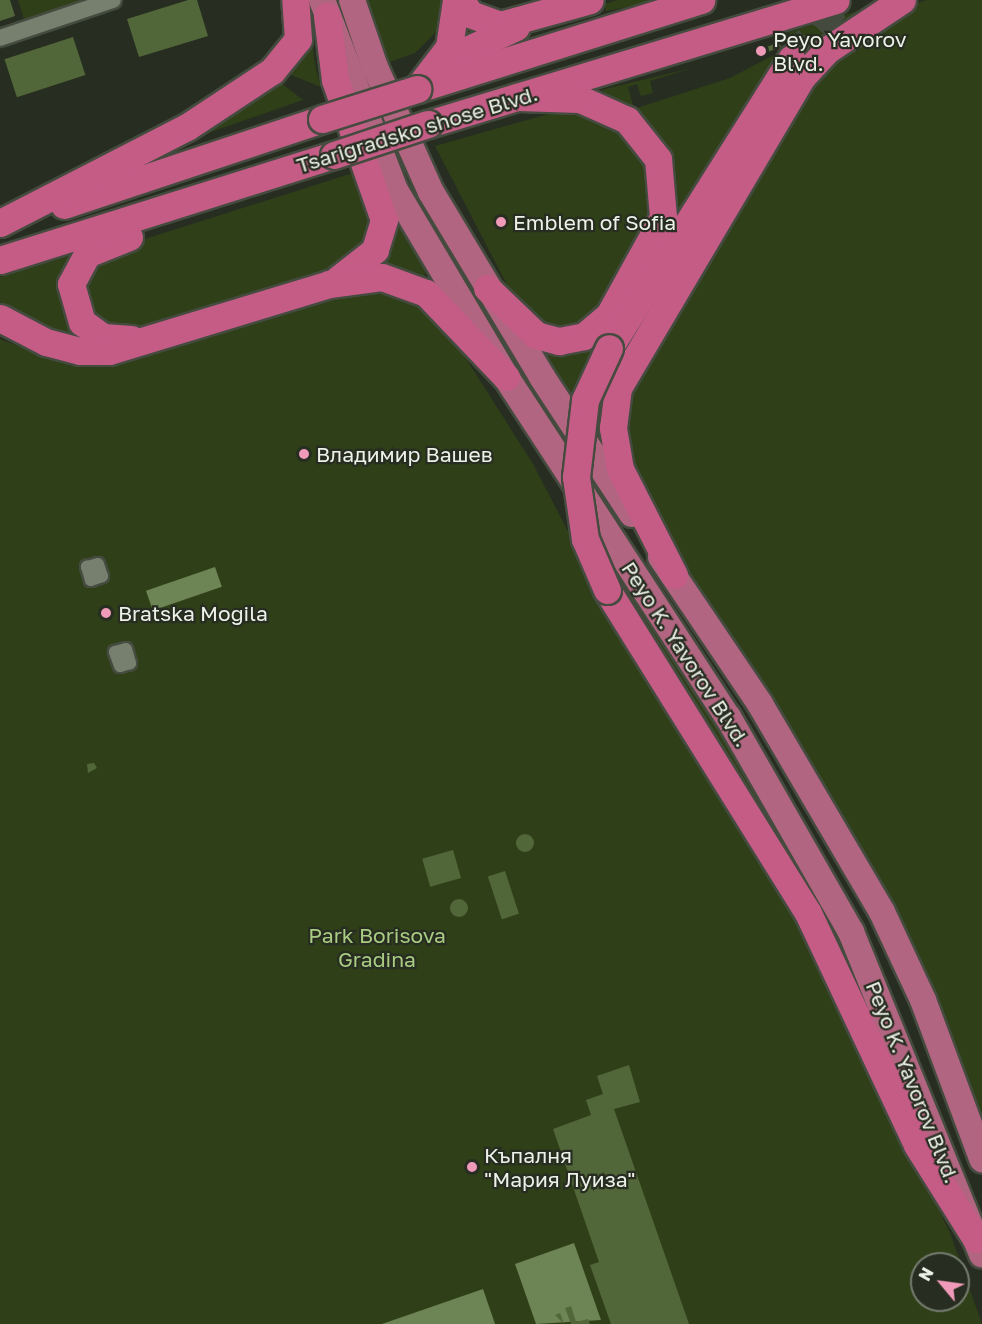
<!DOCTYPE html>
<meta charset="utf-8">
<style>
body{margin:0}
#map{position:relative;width:982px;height:1324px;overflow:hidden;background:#272d20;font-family:"Golos Text",sans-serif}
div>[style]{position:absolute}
.green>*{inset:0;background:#2f4019}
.water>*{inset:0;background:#6d8454;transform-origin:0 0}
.building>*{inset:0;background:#526739;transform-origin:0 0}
.round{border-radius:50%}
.trunk-tunnel>*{height:27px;margin-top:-13.5px;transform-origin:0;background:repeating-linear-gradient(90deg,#454a3e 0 27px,transparent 0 41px)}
.roads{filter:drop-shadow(2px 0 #454b3f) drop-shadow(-2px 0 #454b3f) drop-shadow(0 2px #454b3f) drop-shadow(0 -2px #454b3f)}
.pedestrian>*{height:12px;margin:-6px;padding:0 6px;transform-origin:6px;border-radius:6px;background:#777f6f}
.minor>*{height:16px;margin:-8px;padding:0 8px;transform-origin:8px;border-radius:8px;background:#777f6f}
.primary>*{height:26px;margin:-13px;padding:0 13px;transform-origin:13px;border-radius:13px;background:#b16580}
.trunk>*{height:27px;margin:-13.5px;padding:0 13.5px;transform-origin:13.5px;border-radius:13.5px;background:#c45c86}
.bridges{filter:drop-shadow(2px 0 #454b3f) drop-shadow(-2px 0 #454b3f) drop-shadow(0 2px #454b3f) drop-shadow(0 -2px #454b3f)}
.trunk-bridge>*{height:27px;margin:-13.5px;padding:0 13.5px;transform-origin:13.5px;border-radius:13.5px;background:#c45c86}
.dots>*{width:16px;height:16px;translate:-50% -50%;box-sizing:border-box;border:3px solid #272d20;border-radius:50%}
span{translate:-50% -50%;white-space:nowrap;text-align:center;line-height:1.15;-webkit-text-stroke:4.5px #272d20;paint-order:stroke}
.poi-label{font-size:21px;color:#edf1e8}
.left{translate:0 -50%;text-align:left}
.street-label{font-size:21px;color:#edf1e8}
.park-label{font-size:21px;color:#a9cb82}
.north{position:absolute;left:910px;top:1252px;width:60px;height:60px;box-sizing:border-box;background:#272d20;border:2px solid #767b70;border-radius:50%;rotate:299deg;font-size:16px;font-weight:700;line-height:24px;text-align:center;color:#edf1e8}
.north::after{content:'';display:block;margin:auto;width:21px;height:27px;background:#ef9ab8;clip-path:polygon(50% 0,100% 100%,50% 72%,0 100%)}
</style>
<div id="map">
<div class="green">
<div style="clip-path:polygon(18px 0,94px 0,27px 29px)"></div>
<div style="clip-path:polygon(364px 0,442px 0,438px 30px,415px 53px,384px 64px)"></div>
<div style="clip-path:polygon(618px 0,665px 0,606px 11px,604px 4px)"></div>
<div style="clip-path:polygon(927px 0,982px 0,982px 1122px,885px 891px,634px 484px,622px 418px,627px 390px,811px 83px,834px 56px,903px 8px)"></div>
<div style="clip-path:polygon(861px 10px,808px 58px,793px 46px,789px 32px)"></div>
<div style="clip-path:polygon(309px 23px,316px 70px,321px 87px,284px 72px)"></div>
<div style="clip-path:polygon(780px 52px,575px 402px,539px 349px,575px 349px,675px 203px,673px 173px,660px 140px,637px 114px,601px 90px,692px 68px,650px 81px,653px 93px,641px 96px,637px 84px,628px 87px,634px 109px,730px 78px)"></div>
<div style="clip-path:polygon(276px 79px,303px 100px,199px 136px,120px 172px)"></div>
<div style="clip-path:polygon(566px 109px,611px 121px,644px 155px,651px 220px,589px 322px,554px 332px,518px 306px,435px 146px)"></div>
<div style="clip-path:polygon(356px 172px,373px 225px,367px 241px,338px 266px,142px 328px,121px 332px,91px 316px,83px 274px,104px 252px)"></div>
<div style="clip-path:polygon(397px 224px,426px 271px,424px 277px,381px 264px)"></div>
<div style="clip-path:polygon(69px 256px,60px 287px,62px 306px,83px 338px,64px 336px,0 307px,0 277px)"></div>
<div style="clip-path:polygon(evenodd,379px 290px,414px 304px,449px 332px,533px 464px,588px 570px,810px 943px,950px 1233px,982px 1324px,0 1324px,0 339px,71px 366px,108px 362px,333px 295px,379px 290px,922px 1264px,958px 1264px,958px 1300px,922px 1300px,922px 1264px)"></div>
<div style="clip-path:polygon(616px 575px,660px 634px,802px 865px,882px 1036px)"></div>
</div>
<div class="water">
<div style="left:215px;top:567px;width:21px;height:73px;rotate:71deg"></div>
<div style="clip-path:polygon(574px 1243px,601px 1320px,536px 1324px,515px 1264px)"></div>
<div style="clip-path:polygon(483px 1289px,495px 1324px,382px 1324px)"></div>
</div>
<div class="building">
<div style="clip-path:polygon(0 0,10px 0,15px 16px,0 21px)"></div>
<div style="clip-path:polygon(188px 0,197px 0,208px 36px,139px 57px,127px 19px)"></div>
<div style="left:73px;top:37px;width:40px;height:72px;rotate:72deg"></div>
<div style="left:779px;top:42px;width:5px;height:14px;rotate:68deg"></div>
<div style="clip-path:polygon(94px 763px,97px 768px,88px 773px,87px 764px)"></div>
<div class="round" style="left:516px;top:834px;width:18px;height:18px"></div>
<div style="left:453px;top:850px;width:29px;height:32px;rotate:74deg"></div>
<div style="left:505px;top:871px;width:45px;height:18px;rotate:72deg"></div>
<div class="round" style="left:450px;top:899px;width:18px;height:18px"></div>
<div style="clip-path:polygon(629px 1065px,640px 1102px,614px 1109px,689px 1324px,611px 1324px,590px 1265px,599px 1262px,553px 1129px,591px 1115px,586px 1100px,603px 1094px,597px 1076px)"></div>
<div style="clip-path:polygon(571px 1306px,576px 1322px,588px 1319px,590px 1324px,571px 1324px,565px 1308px)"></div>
<div style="clip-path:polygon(560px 1313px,564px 1324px,555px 1315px)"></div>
</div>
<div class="trunk-tunnel">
<div style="left:791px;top:59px;width:78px;rotate:-49.2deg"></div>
</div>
<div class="roads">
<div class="pedestrian">
<div style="left:98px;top:564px;width:13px;rotate:72deg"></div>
<div style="left:102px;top:576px;width:12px;rotate:160deg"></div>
<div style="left:91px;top:580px;width:14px;rotate:-107deg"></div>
<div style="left:87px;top:567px;width:11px;rotate:-15deg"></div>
<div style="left:126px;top:649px;width:15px;rotate:74deg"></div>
<div style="left:130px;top:663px;width:10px;rotate:163deg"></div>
<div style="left:120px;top:666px;width:15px;rotate:-110deg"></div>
<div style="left:115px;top:652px;width:11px;rotate:-15deg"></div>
</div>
<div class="minor">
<div style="left:0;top:38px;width:119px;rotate:-18.6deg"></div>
</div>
<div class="primary">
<div style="left:322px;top:0;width:204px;rotate:69deg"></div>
<div style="left:395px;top:190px;width:217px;rotate:59.3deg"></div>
<div style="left:506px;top:377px;width:406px;rotate:56.9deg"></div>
<div style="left:728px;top:717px;width:248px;rotate:60.2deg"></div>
<div style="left:851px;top:932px;width:348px;rotate:67.9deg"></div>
<div style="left:352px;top:0;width:71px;rotate:71.1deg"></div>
<div style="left:375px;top:67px;width:137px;rotate:65.9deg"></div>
<div style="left:431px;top:192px;width:216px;rotate:59deg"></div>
<div style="left:542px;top:377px;width:164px;rotate:56.7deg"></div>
<div style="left:661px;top:557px;width:177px;rotate:56deg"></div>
<div style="left:760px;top:704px;width:241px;rotate:59.6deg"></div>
<div style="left:882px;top:912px;width:97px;rotate:65deg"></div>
<div style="left:923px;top:1000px;width:170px;rotate:69.6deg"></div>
</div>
<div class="trunk">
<div style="left:461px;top:0;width:17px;rotate:57deg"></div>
<div style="left:470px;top:14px;width:32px;rotate:20deg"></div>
<div style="left:500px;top:25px;width:93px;rotate:-15.5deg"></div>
<div style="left:327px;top:16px;width:64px;rotate:82.9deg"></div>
<div style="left:335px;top:80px;width:148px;rotate:70.7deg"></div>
<div style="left:384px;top:220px;width:31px;rotate:107deg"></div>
<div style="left:375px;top:250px;width:47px;rotate:141.9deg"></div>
<div style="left:439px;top:63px;width:85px;rotate:-25.1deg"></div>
<div style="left:417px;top:89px;width:298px;rotate:-17.4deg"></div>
<div style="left:417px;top:89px;width:53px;rotate:-52.7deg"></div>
<div style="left:449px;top:47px;width:48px;rotate:-81.5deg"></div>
<div style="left:428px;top:124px;width:426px;rotate:-16.9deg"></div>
<div style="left:64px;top:205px;width:272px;rotate:-18.4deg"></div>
<div style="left:0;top:223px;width:210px;rotate:-27.2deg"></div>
<div style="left:187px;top:127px;width:102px;rotate:-33.4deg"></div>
<div style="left:272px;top:71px;width:41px;rotate:-50.9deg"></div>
<div style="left:298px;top:39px;width:39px;rotate:-94deg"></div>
<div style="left:129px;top:237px;width:45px;rotate:158deg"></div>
<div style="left:87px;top:254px;width:34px;rotate:118deg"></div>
<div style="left:71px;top:284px;width:40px;rotate:74deg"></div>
<div style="left:82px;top:322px;width:26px;rotate:36deg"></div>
<div style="left:103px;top:337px;width:28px;rotate:4deg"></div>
<div style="left:0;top:260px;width:350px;rotate:-17.5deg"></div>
<div style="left:487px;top:288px;width:68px;rotate:43.8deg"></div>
<div style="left:536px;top:335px;width:24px;rotate:15deg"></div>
<div style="left:559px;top:341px;width:25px;rotate:-11deg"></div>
<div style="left:584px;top:336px;width:33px;rotate:-40deg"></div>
<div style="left:609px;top:315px;width:112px;rotate:-61.1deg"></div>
<div style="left:663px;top:217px;width:58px;rotate:-94.9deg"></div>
<div style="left:658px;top:159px;width:50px;rotate:-128.5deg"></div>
<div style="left:627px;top:120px;width:51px;rotate:-155.9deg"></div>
<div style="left:580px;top:99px;width:63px;rotate:-178.2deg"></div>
<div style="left:0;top:318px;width:52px;rotate:27.6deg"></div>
<div style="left:46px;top:342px;width:35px;rotate:15deg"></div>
<div style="left:80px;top:351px;width:29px"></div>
<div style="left:109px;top:351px;width:230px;rotate:-16.9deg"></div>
<div style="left:329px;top:284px;width:53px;rotate:-7.5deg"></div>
<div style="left:382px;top:277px;width:47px;rotate:20deg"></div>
<div style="left:426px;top:293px;width:116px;rotate:46.4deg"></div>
<div style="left:609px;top:348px;width:342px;rotate:-57.8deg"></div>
<div style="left:674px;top:575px;width:119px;rotate:-117deg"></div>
<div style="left:620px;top:469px;width:42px;rotate:-99.7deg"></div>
<div style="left:613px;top:428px;width:40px;rotate:-82.9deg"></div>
<div style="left:618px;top:388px;width:360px;rotate:-59.4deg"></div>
<div style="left:801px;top:78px;width:38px;rotate:-47deg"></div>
<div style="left:827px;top:50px;width:90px;rotate:-33.7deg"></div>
<div style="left:607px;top:590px;width:380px;rotate:58.1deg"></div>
<div style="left:808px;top:913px;width:256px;rotate:64.8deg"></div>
<div style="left:917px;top:1145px;width:111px;rotate:57.9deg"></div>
</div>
</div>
<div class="bridges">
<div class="trunk-bridge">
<div style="left:322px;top:119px;width:100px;rotate:-17.5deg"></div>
<div style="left:334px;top:155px;width:99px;rotate:-18.3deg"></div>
<div style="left:607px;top:590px;width:56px;rotate:-113.3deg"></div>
<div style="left:585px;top:539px;width:63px;rotate:-98.3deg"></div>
<div style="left:576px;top:477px;width:78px;rotate:-83.3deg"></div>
<div style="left:585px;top:400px;width:57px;rotate:-65.2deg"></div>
</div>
</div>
<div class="dots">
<div style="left:761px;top:51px;background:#ef9ab8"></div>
<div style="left:501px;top:222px;background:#ef9ab8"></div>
<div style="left:304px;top:454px;background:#ef9ab8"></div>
<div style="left:106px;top:613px;background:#ef9ab8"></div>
<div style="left:472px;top:1167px;background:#ef9ab8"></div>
</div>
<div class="poi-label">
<span class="left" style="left:773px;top:51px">Peyo Yavorov<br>Blvd.</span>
<span class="left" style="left:513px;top:222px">Emblem of Sofia</span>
<span class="left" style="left:316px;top:454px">Владимир Вашев</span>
<span class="left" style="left:118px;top:613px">Bratska Mogila</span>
<span class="left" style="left:484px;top:1167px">Къпалня<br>"Мария Луиза"</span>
</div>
<div class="street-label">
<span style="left:417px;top:129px;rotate:-17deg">Tsarigradsko shose Blvd.</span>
<span style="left:686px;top:654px;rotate:57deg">Peyo K. Yavorov Blvd.</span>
<span style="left:913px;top:1082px;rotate:68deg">Peyo K. Yavorov Blvd.</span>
</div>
<div class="park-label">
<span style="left:377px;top:947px">Park Borisova<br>Gradina</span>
</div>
<div class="north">N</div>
</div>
